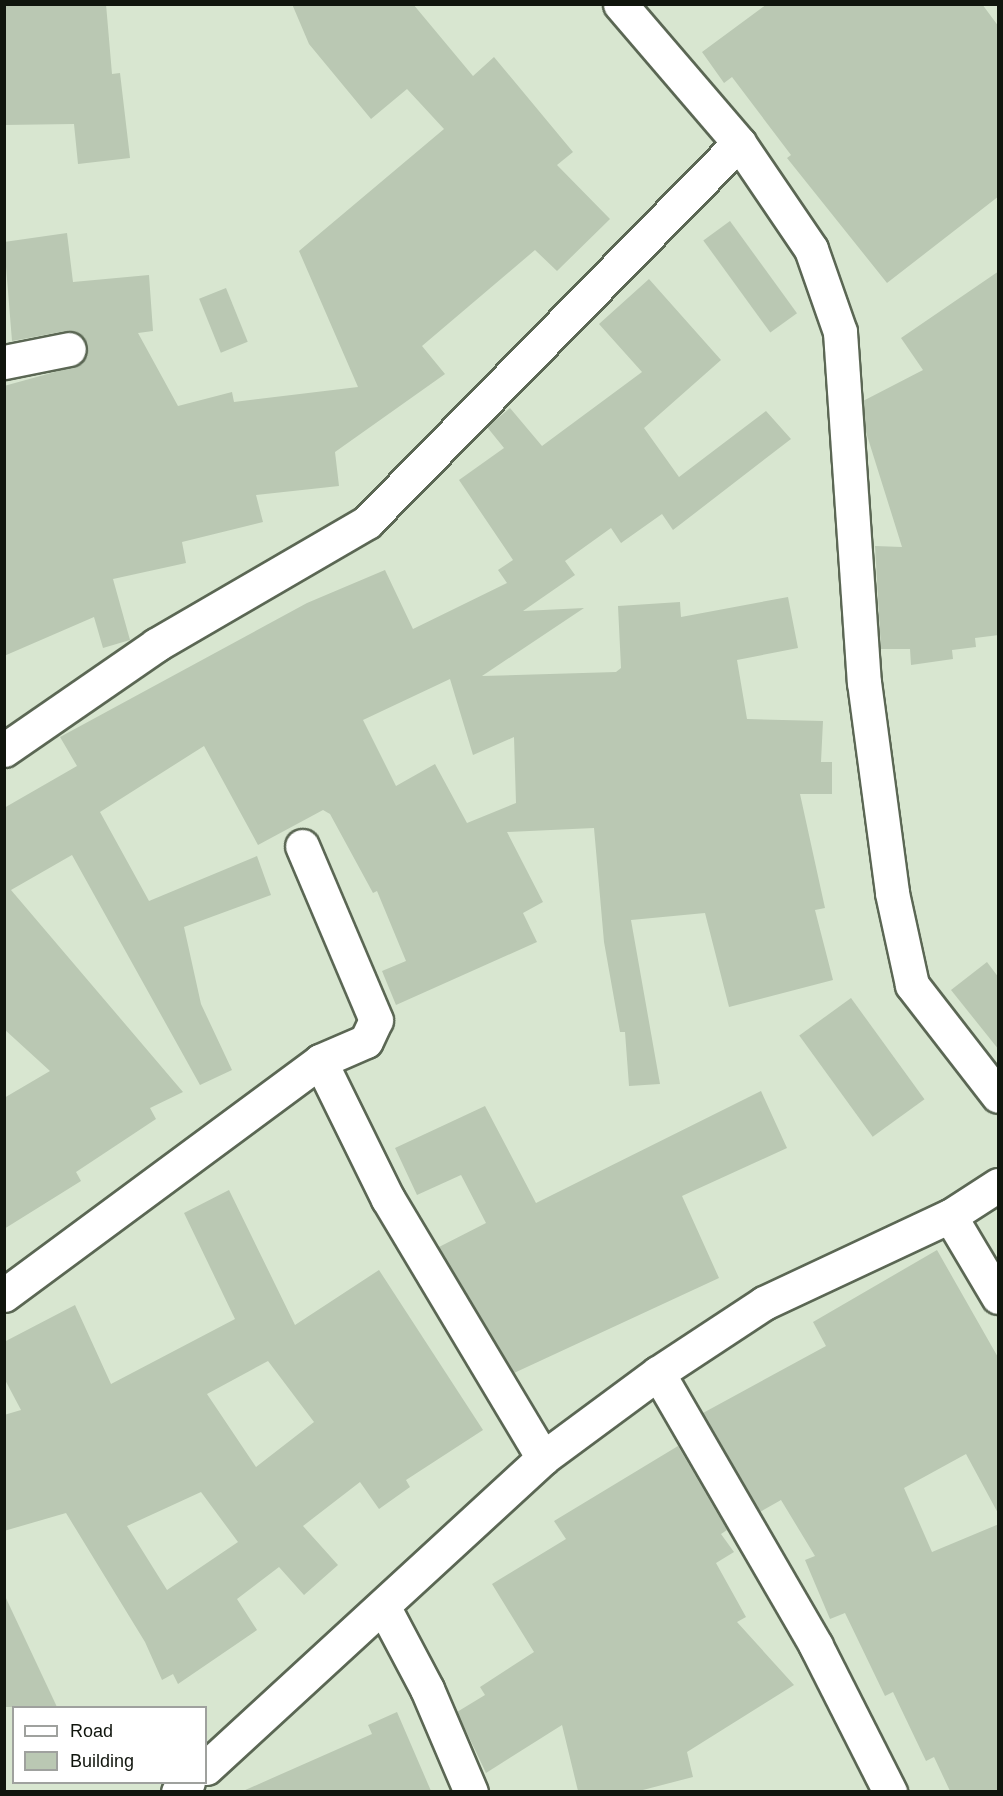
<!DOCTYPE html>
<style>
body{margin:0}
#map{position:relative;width:1003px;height:1796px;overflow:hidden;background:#d8e6d0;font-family:Helvetica,sans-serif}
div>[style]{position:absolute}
.building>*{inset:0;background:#bac8b3;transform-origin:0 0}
.roads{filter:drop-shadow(2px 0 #5b6754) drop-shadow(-2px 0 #5b6754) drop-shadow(0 2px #5b6754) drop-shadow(0 -2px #5b6754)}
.minor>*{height:33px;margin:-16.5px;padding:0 16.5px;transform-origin:16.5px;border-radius:16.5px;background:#fff}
span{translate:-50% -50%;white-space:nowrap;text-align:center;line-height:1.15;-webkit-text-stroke:4.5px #fff;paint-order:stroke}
.frame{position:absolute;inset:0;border:6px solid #10150d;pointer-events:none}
.legend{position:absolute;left:12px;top:1706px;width:195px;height:78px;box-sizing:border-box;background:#fff;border:2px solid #9fa19e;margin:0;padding:8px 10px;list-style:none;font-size:18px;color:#10150d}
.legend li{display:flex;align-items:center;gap:12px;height:30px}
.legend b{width:30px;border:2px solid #9fa19e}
</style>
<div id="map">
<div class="building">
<div style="clip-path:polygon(4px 4px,106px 4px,112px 74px,120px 73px,130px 158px,78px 164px,74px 124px,4px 125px)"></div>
<div style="clip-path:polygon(292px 4px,413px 4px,473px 76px,494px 57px,573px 152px,557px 165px,610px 219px,557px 271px,535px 250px,422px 346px,445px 374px,335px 452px,339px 486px,256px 495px,263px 522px,182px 542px,186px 563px,113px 579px,130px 640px,103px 648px,94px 617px,4px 656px,4px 386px,73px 367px,87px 356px,87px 346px,83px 336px,66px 331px,12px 341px,4px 242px,67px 233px,73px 282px,149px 275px,153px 331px,138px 333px,178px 406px,232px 392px,234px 402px,358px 387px,299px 251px,444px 129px,407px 89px,371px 119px,309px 44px)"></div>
<div style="clip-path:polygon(767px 4px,982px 4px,999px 27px,999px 196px,887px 283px,787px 158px,791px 155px,732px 77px,724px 83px,702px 52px)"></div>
<div style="left:730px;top:221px;width:114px;height:33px;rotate:54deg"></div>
<div style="clip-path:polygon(999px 271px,999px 635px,975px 638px,976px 647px,952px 650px,953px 659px,911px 665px,910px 649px,881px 649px,875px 546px,902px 547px,865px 429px,863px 401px,923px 370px,901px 338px)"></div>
<div style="clip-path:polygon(evenodd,649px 279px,721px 360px,644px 428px,679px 477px,766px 411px,791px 439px,673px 530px,662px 514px,621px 543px,611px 528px,565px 561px,575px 575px,523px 611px,584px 608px,482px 676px,616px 672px,621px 668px,618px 606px,680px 602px,681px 617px,788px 597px,798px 648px,737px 660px,747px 719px,823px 721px,821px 762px,832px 762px,832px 794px,800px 794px,825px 908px,815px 910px,833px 980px,729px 1007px,705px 913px,631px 920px,660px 1084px,629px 1086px,625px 1032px,620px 1032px,604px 942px,594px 828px,507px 832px,543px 902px,523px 913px,537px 942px,396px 1005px,382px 971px,406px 961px,377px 891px,373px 893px,330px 814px,323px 810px,258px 845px,204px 746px,100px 812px,149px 901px,257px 856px,271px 895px,184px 927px,201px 1004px,232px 1070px,200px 1085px,72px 855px,11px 890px,183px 1092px,150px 1108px,156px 1119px,76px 1172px,81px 1181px,4px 1229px,4px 1098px,50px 1071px,4px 1029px,4px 808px,77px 766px,60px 737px,307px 603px,385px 570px,413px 629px,507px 583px,498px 570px,513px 560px,459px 480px,504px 448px,487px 427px,510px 408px,542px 446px,642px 372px,599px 324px,649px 279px,450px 679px,473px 755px,514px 737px,516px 803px,467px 823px,435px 764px,396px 786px,363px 720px,450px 679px)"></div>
<div style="left:226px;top:288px;width:58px;height:29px;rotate:68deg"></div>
<div style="clip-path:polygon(987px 962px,999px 978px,999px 1050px,951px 990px)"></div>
<div style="left:851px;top:998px;width:125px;height:64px;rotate:54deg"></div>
<div style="clip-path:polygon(761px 1091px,787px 1148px,682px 1196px,719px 1278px,514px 1373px,439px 1247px,486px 1223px,461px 1175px,417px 1195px,395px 1148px,485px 1106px,536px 1203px)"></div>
<div style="clip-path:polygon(evenodd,229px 1190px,295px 1325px,379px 1270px,483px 1430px,406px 1480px,410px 1487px,379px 1509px,360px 1482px,303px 1526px,338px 1565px,304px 1595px,279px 1567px,237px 1599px,257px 1630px,178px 1684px,173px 1674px,162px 1680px,145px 1642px,66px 1513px,4px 1531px,4px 1415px,21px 1410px,4px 1378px,4px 1342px,75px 1305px,111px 1384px,235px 1319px,184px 1213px,229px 1190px,268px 1361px,314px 1422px,256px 1467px,207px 1394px,268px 1361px,229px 1190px,201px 1492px,238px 1542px,167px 1590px,127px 1526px,201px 1492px)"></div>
<div style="clip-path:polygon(937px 1250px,999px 1359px,999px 1515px,966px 1454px,904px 1488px,932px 1552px,999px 1524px,999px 1791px,950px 1791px,934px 1757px,926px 1761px,893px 1692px,885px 1696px,845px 1613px,830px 1619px,805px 1560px,815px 1556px,781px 1500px,760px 1512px,703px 1413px,826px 1346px,813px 1322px)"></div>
<div style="clip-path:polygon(678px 1446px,727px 1530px,721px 1534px,734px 1552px,716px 1563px,746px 1617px,737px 1622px,794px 1685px,687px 1752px,693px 1777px,639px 1791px,578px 1791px,562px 1725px,486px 1773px,457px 1712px,485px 1695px,480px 1687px,534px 1652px,492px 1584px,566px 1539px,554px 1521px)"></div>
<div style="clip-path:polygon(4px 1594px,57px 1707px,4px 1707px)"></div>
<div style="clip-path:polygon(397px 1712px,431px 1791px,243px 1791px,372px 1734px,368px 1725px)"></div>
</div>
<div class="roads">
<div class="minor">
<div style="left:620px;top:4px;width:183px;rotate:49.4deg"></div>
<div style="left:739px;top:143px;width:128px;rotate:55.8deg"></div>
<div style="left:811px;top:249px;width:88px;rotate:70.7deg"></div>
<div style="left:840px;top:332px;width:351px;rotate:86.1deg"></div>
<div style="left:864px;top:682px;width:213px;rotate:82.4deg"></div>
<div style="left:892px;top:893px;width:94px;rotate:77.7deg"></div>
<div style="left:912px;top:985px;width:140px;rotate:52.2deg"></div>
<div style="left:4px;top:362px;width:66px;rotate:-11.3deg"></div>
<div style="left:4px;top:750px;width:185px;rotate:-34.6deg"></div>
<div style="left:156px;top:645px;width:244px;rotate:-30.2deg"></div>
<div style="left:367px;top:522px;width:531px;rotate:-45.53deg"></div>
<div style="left:320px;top:1061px;width:154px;rotate:63.8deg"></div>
<div style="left:388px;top:1199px;width:302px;rotate:59.1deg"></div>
<div style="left:950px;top:1216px;width:94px;rotate:59.3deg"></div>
<div style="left:4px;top:1295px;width:393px;rotate:-36.5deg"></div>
<div style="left:320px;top:1061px;width:50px;rotate:-23.5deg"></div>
<div style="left:366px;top:1041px;width:23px;rotate:-65deg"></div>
<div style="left:376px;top:1020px;width:189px;rotate:-113deg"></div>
<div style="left:658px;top:1373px;width:315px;rotate:59.9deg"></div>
<div style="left:816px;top:1646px;width:164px;rotate:63.1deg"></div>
<div style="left:383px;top:1606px;width:94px;rotate:62.1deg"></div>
<div style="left:427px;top:1689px;width:112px;rotate:66.9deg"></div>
<div style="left:206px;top:1768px;width:458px;rotate:-42.6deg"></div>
<div style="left:543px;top:1458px;width:143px;rotate:-36.5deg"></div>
<div style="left:658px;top:1373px;width:127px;rotate:-33.4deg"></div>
<div style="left:764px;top:1303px;width:205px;rotate:-25.1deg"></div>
<div style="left:950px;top:1216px;width:57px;rotate:-32.9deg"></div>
<div style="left:178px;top:1792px;width:14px;rotate:-45deg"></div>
</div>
</div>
<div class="frame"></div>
<ul class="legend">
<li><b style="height:8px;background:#fff"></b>Road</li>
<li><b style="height:16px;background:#bac8b3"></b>Building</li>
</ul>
</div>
